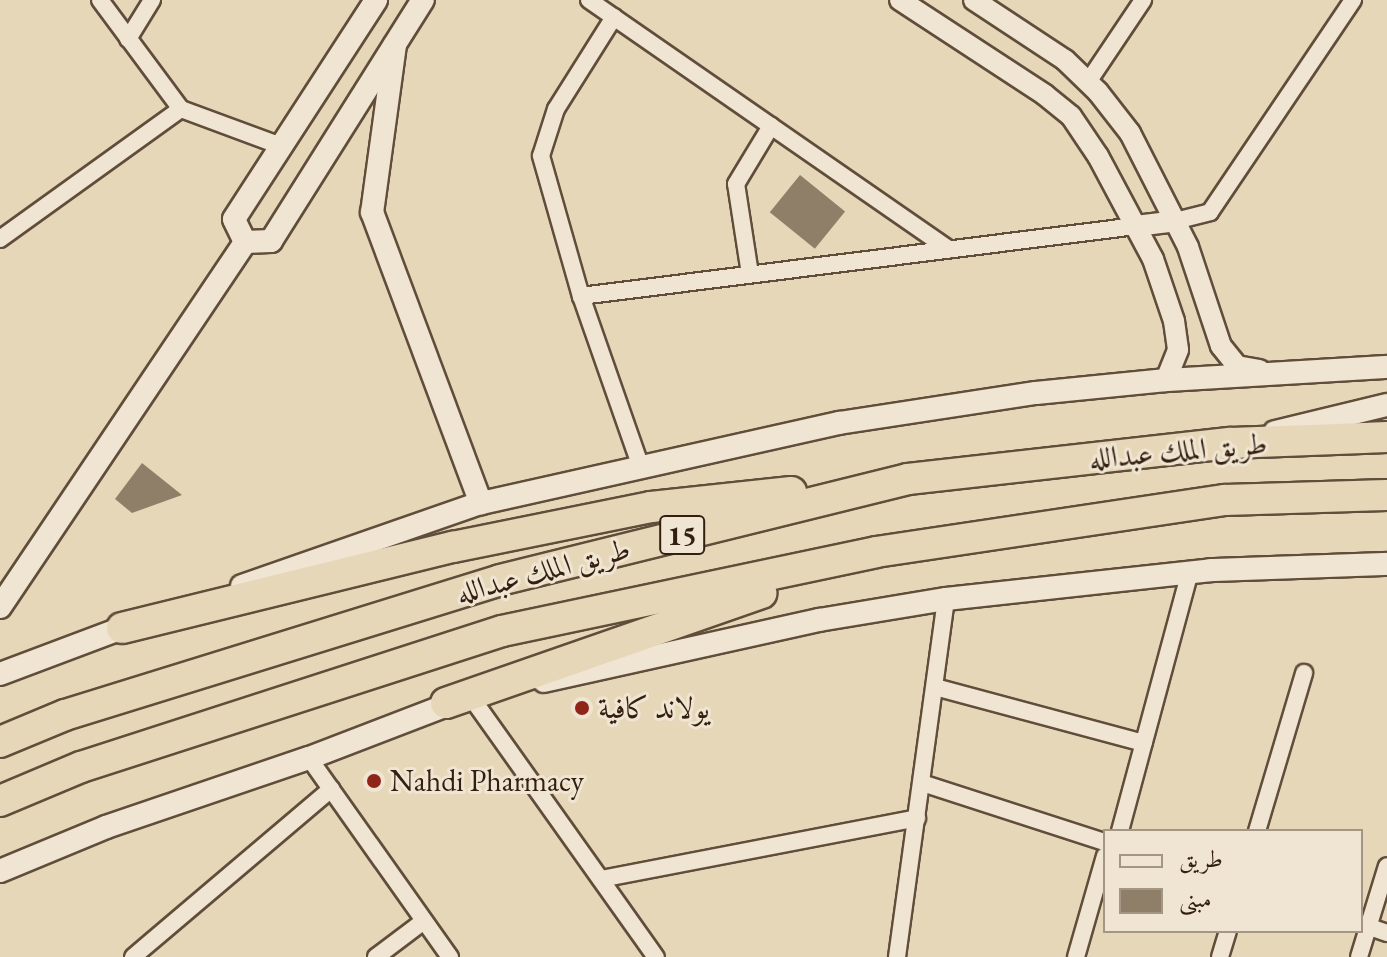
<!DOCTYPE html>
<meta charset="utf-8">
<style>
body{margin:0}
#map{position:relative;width:1387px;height:957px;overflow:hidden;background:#e6d7b9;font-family:"EB Garamond",Amiri,serif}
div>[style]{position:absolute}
.building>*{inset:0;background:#907f68;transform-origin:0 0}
.roads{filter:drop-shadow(2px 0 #604d3a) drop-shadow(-2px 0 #604d3a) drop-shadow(0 2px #604d3a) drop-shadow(0 -2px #604d3a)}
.minor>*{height:16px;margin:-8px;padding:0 8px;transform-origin:8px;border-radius:8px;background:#efe5d2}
.tertiary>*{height:20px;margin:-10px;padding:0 10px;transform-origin:10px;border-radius:10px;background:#efe5d2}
.secondary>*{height:22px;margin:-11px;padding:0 11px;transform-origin:11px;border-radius:11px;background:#efe5d2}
.motorway>*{height:30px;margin:-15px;padding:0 15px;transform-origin:15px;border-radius:15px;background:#e6d7b9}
.dots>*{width:22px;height:22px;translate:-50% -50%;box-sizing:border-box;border:4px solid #efe5d2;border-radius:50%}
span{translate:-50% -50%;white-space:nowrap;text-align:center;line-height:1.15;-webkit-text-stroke:6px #efe5d2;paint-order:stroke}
.shield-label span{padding:2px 6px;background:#efe5d2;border:2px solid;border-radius:6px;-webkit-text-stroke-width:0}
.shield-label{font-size:28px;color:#331f10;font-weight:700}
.street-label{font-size:30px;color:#331f10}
.poi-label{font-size:30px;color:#331f10}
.left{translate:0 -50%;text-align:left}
.legend{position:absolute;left:1103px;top:829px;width:260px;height:104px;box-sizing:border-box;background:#efe5d2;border:2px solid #a49684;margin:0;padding:10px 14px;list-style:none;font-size:24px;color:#331f10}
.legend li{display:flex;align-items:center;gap:16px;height:40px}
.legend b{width:40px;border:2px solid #a49684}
</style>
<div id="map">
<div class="building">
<div style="left:800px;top:175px;width:58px;height:48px;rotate:39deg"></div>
<div style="clip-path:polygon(142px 463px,182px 495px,132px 513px,115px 499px)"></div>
</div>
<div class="roads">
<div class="minor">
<div style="left:100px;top:0;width:136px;rotate:53.4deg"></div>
<div style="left:181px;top:109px;width:107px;rotate:20.3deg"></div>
<div style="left:589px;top:0;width:438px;rotate:34.7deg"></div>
<div style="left:614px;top:17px;width:109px;rotate:122.2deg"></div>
<div style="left:556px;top:109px;width:49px;rotate:107.7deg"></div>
<div style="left:541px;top:156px;width:146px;rotate:74.1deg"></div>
<div style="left:581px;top:296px;width:181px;rotate:70.7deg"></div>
<div style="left:128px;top:39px;width:46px;rotate:-58.4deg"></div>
<div style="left:1088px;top:82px;width:99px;rotate:-56.1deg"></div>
<div style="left:1175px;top:221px;width:36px;rotate:-14deg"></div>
<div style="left:1210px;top:212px;width:256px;rotate:-56deg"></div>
<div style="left:0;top:239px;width:223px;rotate:-35.7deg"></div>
<div style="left:750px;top:274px;width:91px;rotate:-98.8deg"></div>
<div style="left:736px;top:184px;width:68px;rotate:-58.9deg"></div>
<div style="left:581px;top:296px;width:559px;rotate:-7.19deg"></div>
<div style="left:935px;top:687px;width:216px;rotate:15deg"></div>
<div style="left:471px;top:697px;width:319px;rotate:54.6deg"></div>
<div style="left:309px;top:758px;width:244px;rotate:54.7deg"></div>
<div style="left:922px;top:783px;width:192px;rotate:17.9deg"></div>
<div style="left:1120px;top:831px;width:268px;rotate:-74.9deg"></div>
<div style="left:1257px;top:831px;width:165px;rotate:-73.4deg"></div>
<div style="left:601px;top:879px;width:322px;rotate:-10.9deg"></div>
<div style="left:1361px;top:924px;width:28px;rotate:19deg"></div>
<div style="left:133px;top:957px;width:260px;rotate:-40.3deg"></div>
<div style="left:376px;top:957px;width:60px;rotate:-36.9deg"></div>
<div style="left:897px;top:957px;width:361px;rotate:-82.2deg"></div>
<div style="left:1076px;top:957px;width:105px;rotate:-74deg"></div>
<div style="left:1220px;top:957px;width:27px;rotate:-73deg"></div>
<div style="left:1359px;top:957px;width:95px;rotate:-72.9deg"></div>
</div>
<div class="tertiary">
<div style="left:900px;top:0;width:173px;rotate:33.2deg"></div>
<div style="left:1045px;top:95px;width:33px;rotate:39deg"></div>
<div style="left:1071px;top:116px;width:48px;rotate:56deg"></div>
<div style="left:1098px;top:156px;width:117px;rotate:61.9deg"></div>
<div style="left:1153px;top:259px;width:65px;rotate:71.3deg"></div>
<div style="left:1174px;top:321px;width:29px;rotate:82deg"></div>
<div style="left:1178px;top:350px;width:32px;rotate:112deg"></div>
<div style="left:974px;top:0;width:109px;rotate:33.4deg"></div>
<div style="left:1065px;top:60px;width:46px;rotate:44.1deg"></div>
<div style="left:1098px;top:92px;width:52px;rotate:52deg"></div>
<div style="left:1130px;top:133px;width:128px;rotate:63deg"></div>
<div style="left:1188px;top:247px;width:104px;rotate:71.6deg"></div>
<div style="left:1221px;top:346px;width:26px;rotate:51deg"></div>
<div style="left:1237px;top:366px;width:23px;rotate:10deg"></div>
<div style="left:1136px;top:226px;width:39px;rotate:-7deg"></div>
</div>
<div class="secondary">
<div style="left:395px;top:45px;width:169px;rotate:97.8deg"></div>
<div style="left:372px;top:212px;width:311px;rotate:69.5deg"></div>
<div style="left:245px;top:242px;width:26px;rotate:-2deg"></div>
<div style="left:271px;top:241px;width:285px;rotate:-57.8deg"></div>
<div style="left:245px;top:242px;width:25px;rotate:-116deg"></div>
<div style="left:234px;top:219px;width:261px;rotate:-57deg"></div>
<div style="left:1275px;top:432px;width:115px;rotate:-13.6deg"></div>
<div style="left:242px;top:586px;width:253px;rotate:-19.2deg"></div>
<div style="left:481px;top:503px;width:367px;rotate:-12.6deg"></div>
<div style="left:839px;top:423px;width:199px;rotate:-8.7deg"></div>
<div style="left:1036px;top:393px;width:131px;rotate:-5.7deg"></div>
<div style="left:1166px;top:380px;width:221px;rotate:-3.4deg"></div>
<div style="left:0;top:607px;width:440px;rotate:-56.1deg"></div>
<div style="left:0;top:674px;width:142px;rotate:-20.6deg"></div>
<div style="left:544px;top:681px;width:282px;rotate:-12.5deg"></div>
<div style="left:819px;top:620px;width:129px;rotate:-9.4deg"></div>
<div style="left:946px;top:599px;width:267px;rotate:-6.2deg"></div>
<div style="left:1211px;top:570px;width:176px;rotate:-2deg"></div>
<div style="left:0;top:871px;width:115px;rotate:-22.5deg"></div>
<div style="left:106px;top:827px;width:214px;rotate:-18.8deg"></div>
<div style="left:309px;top:758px;width:162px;rotate:-21deg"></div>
</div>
<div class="motorway">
<div style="left:122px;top:628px;width:341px;rotate:-13.8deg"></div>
<div style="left:453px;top:547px;width:202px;rotate:-11.4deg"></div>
<div style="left:651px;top:507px;width:141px;rotate:-6.1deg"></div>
<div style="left:446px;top:703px;width:334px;rotate:-19.2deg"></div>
<div style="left:0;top:742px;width:70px;rotate:-22.6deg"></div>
<div style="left:65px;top:715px;width:455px;rotate:-17.2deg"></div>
<div style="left:500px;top:580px;width:420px;rotate:-13.9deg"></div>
<div style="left:908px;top:479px;width:325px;rotate:-6.4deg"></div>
<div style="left:1231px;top:443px;width:156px;rotate:-2.2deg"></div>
<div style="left:0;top:801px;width:88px;rotate:-22.8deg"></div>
<div style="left:81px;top:767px;width:442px;rotate:-17.9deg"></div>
<div style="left:502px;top:631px;width:382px;rotate:-11.9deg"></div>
<div style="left:876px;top:552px;width:353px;rotate:-8.5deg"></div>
<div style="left:1225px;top:500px;width:162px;rotate:-1.8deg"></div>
</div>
</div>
<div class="dots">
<div style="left:582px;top:708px;background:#8f2418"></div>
<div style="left:374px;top:781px;background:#8f2418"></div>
</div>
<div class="shield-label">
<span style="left:682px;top:535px">15</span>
</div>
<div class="street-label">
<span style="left:1178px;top:451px;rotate:-5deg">طريق الملك عبدالله</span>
<span style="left:543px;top:571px;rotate:-15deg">طريق الملك عبدالله</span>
</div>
<div class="poi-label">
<span class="left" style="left:598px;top:708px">يولاند كافية</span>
<span class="left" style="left:390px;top:781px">Nahdi Pharmacy</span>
</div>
<ul class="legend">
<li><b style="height:10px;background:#efe5d2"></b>طريق</li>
<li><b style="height:22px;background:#907f68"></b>مبنى</li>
</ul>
</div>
